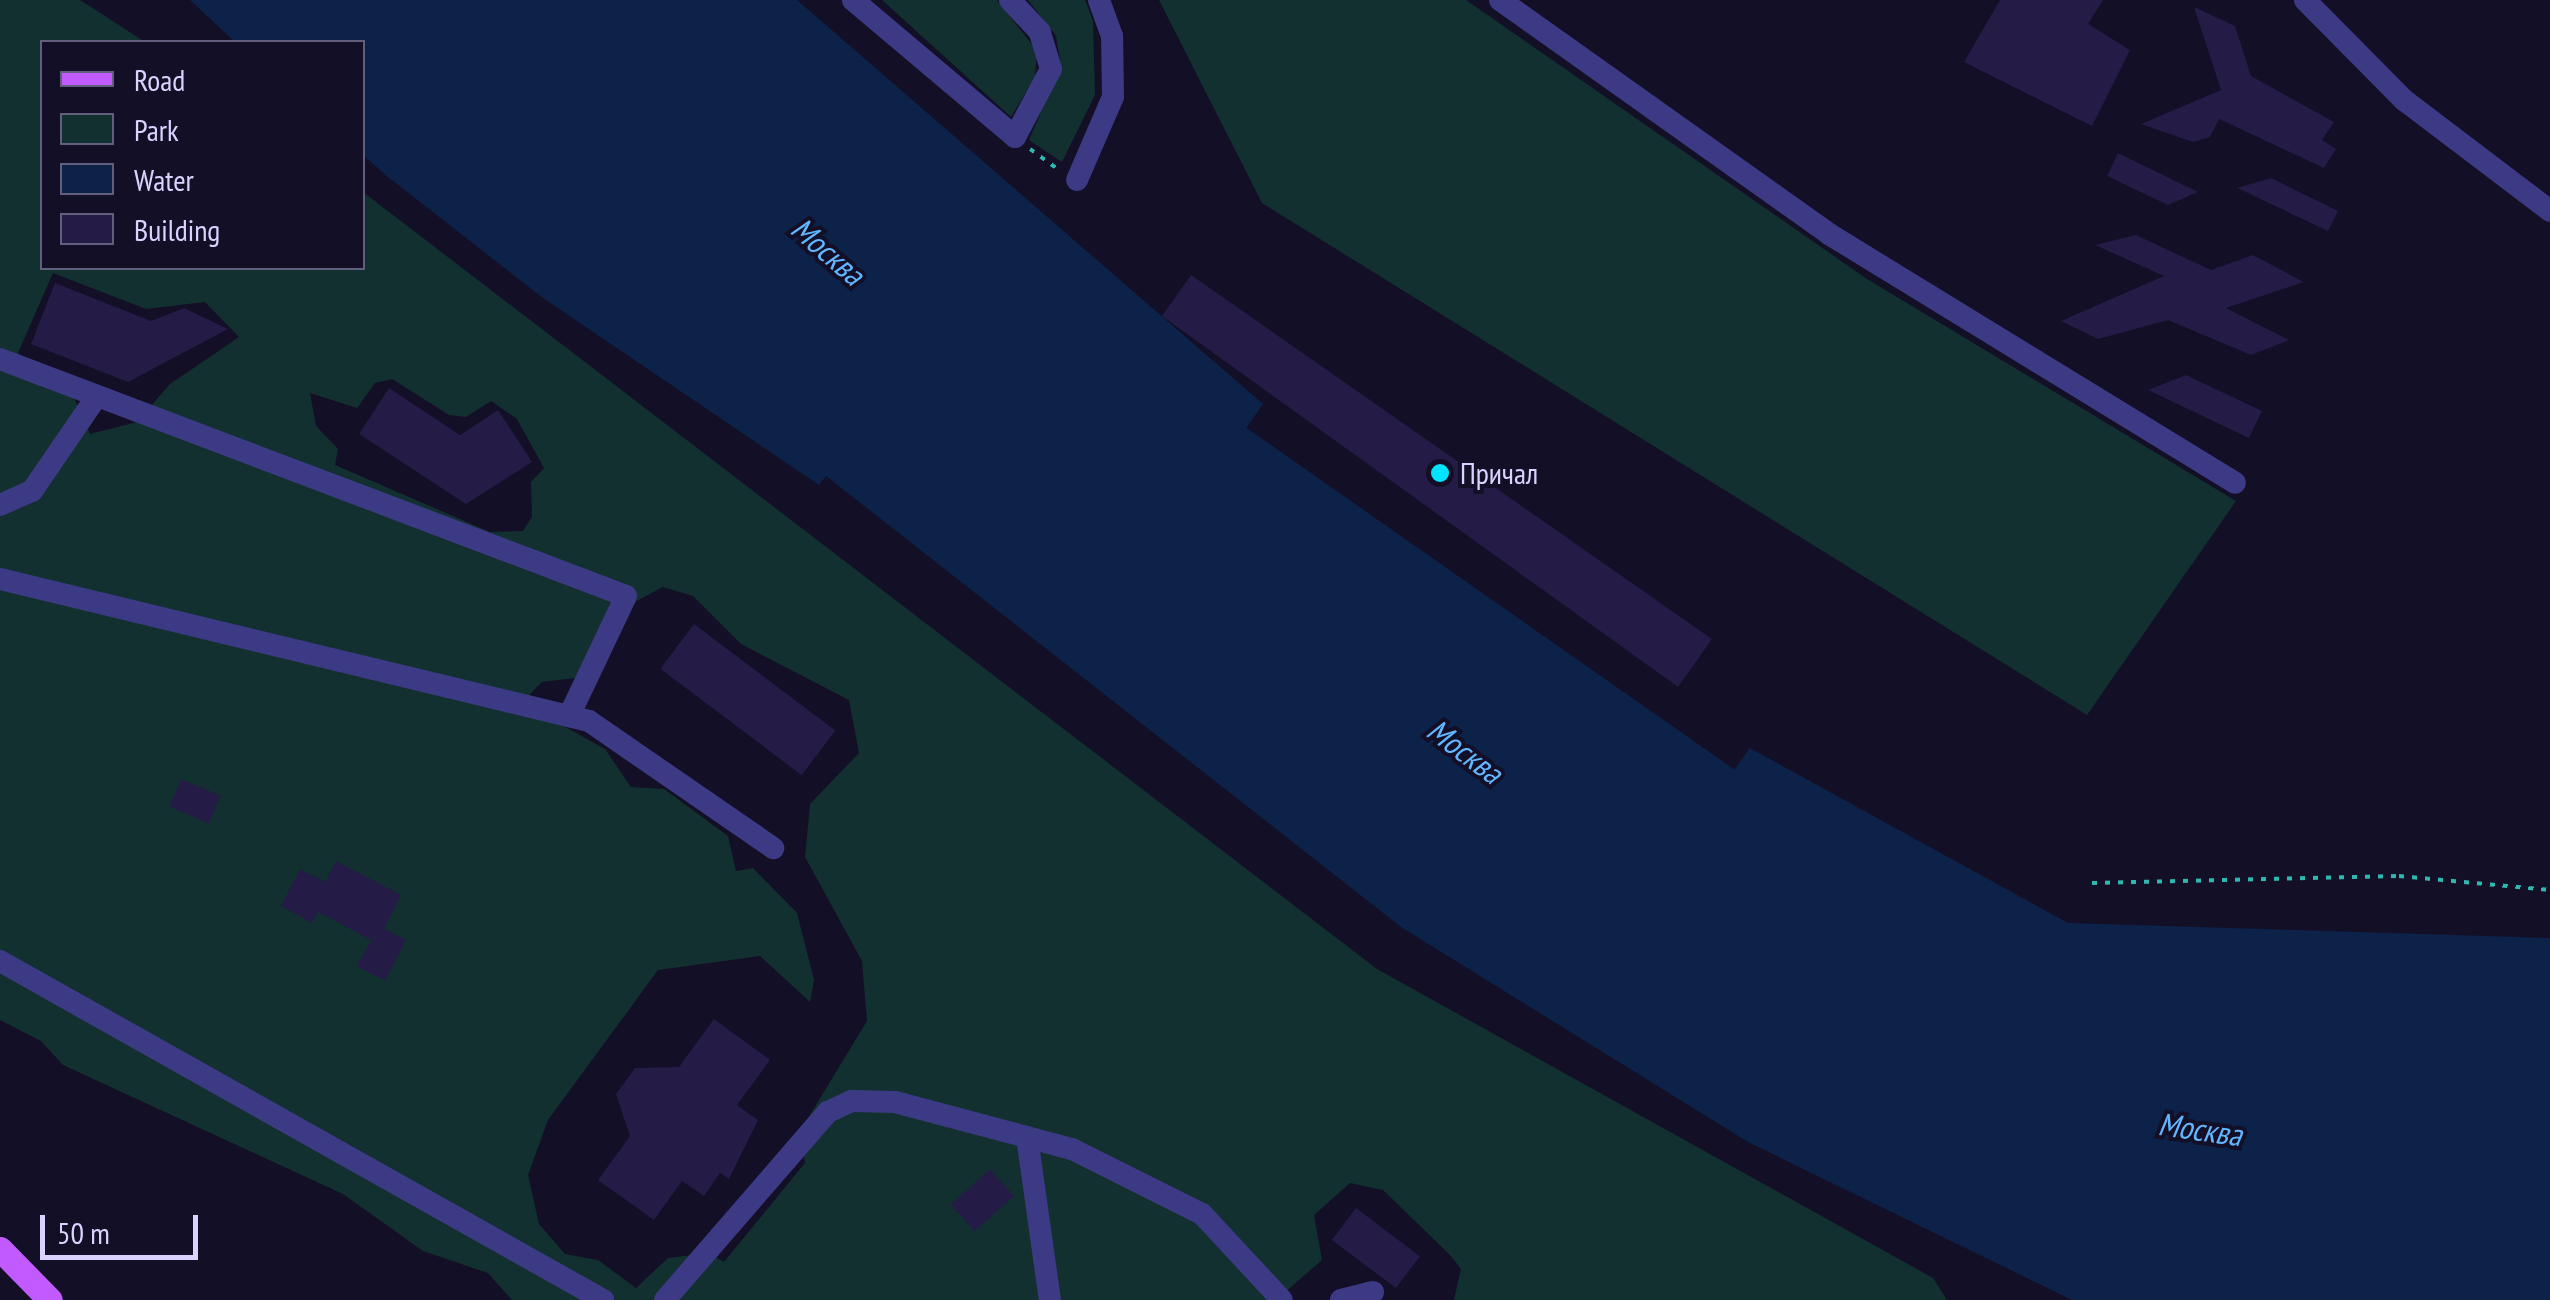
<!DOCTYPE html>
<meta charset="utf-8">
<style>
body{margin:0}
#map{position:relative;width:2550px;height:1300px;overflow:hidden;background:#130f26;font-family:"PT Sans Narrow",sans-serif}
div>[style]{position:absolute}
.green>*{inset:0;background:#12302f}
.water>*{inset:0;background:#0c2248}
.pier>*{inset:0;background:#130f26;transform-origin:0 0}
.building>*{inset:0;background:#241b47;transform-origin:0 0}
.path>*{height:4px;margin-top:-2px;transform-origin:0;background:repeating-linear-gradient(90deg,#2fb8b0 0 5px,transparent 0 13px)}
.minor>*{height:22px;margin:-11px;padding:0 11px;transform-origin:11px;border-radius:11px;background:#3d3a85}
.major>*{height:25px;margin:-12.5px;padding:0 12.5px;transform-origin:12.5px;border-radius:12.5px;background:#c25bff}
.dots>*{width:28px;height:28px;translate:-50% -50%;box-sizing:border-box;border:5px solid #130f26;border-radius:50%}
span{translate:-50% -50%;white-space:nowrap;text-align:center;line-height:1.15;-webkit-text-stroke:8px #130f26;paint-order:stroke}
.poi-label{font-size:30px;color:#d9d4ff}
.left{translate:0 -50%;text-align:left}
.water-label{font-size:32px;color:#62b6ff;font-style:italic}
.legend{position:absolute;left:40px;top:40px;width:325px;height:230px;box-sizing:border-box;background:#130f26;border:2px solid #625e7d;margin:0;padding:12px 18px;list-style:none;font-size:30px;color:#d9d4ff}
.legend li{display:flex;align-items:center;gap:20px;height:50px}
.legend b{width:50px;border:2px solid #625e7d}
.scale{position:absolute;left:40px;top:1215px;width:158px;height:45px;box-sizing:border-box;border:5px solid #d9d4ff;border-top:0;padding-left:12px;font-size:30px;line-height:35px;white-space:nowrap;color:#d9d4ff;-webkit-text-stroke:8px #130f26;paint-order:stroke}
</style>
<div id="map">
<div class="green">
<div style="clip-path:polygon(evenodd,0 0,80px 0,145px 42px,42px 42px,42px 268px,362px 268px,363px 192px,1377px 969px,1933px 1278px,1947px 1300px,1454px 1300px,1461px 1269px,1450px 1255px,1383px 1190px,1350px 1183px,1314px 1215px,1322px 1260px,1276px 1300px,512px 1300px,488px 1273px,423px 1251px,343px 1194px,63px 1065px,41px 1041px,0 1020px,0 0,53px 273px,146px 309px,205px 302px,239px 337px,170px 384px,137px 422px,90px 434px,71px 391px,18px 353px,53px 273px,0 0,392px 379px,449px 415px,466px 417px,491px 401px,517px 419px,544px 468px,531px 482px,532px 517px,523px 531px,490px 532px,335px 465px,338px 449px,316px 426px,310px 393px,357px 408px,375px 383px,392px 379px,0 0,663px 587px,693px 596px,741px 644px,849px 700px,859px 753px,810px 804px,805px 857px,862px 961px,867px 1021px,799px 1133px,805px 1163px,724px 1262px,709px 1253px,668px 1258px,636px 1288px,598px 1260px,565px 1254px,539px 1224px,528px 1175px,548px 1120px,658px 970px,760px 956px,810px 1002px,814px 980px,797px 913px,753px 868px,736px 871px,728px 836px,664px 789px,631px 787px,605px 749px,533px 709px,530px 694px,542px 682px,575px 678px,614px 613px,663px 587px)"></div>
<div style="clip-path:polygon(882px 0,997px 0,1037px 51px,1035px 77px,1011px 117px)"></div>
<div style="clip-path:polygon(1028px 0,1085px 0,1093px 21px,1095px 95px,1062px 162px,1029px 140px,1061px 66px,1056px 36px)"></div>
<div style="clip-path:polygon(1159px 0,1466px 0,1867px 279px,2236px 501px,2087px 715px,1262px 203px)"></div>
</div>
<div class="water">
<div style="clip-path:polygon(190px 0,797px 0,1263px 404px,1750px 748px,2068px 923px,2550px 938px,2550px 1300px,2072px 1300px,1748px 1142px,1401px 927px,826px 476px,819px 485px,543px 298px,388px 177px,363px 155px,362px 42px,235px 42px)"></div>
</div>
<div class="pier">
<div style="left:1263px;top:404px;width:596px;height:29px;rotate:35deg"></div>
</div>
<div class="building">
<div style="clip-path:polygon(2000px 0,2103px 0,2088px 24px,2130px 50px,2092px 126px,1964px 62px)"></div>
<div style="clip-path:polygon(2194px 7px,2235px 26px,2251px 76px,2334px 122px,2322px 140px,2336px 149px,2324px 168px,2219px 119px,2210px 137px,2193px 142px,2141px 124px,2221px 90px)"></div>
<div style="clip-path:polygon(2118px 153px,2198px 192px,2168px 205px,2107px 176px)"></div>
<div style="clip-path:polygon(2271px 178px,2338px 211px,2328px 231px,2237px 188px)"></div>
<div style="clip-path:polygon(2136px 235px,2211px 270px,2253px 255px,2304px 282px,2226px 308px,2289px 340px,2251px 355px,2168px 320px,2098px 339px,2061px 321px,2164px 276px,2095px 245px)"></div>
<div style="clip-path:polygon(1191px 275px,1712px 639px,1678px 687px,1162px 316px)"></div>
<div style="clip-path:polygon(55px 283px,151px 321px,184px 308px,228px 329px,128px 382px,31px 344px)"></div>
<div style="clip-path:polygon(2186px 375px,2262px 411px,2249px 438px,2148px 390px)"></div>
<div style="clip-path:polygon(389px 388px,460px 435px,498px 410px,532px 462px,466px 504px,359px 434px)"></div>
<div style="left:694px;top:624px;width:177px;height:56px;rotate:37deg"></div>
<div style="left:181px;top:779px;width:43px;height:30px;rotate:23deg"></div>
<div style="clip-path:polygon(336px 861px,401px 895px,384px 929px,406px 940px,385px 981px,357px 966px,371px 940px,318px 912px,312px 923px,281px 906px,300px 869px,325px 882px)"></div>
<div style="clip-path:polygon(714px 1019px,770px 1060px,737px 1105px,758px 1120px,729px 1179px,720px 1173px,704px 1196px,682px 1181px,654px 1220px,598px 1180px,630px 1136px,616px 1094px,635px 1068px,679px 1067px)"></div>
<div style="left:990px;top:1169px;width:36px;height:53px;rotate:48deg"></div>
<div style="left:1356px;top:1208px;width:80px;height:40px;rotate:37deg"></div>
</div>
<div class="path">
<div style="left:1030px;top:149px;width:36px;rotate:36deg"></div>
<div style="left:2092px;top:883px;width:307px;rotate:-1.3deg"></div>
<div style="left:2399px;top:876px;width:152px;rotate:5.3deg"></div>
</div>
<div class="minor">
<div style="left:853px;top:0;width:212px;rotate:40.2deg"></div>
<div style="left:1015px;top:137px;width:77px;rotate:-62.1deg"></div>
<div style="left:1051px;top:69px;width:39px;rotate:-107deg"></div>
<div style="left:1040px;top:32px;width:44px;rotate:-133.2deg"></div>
<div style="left:1500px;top:0;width:404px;rotate:35.4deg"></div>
<div style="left:1829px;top:234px;width:476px;rotate:31.5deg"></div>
<div style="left:2305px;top:0;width:141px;rotate:45.3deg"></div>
<div style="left:2404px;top:100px;width:183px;rotate:37.2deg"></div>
<div style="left:1077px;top:180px;width:90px;rotate:-66.6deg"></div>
<div style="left:1113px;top:97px;width:61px;rotate:-90.9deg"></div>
<div style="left:1112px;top:36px;width:38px;rotate:-110deg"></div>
<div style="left:0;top:359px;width:669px;rotate:20.74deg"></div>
<div style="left:626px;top:596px;width:133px;rotate:115.4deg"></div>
<div style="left:0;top:505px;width:35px;rotate:-24deg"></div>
<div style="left:32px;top:491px;width:115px;rotate:-55.6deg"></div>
<div style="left:0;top:579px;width:606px;rotate:13.55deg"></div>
<div style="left:589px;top:721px;width:224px;rotate:34.6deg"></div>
<div style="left:0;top:961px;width:692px;rotate:29.34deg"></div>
<div style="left:1027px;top:1137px;width:165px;rotate:82deg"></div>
<div style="left:665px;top:1300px;width:249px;rotate:-49.1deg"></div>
<div style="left:828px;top:1112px;width:26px;rotate:-25deg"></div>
<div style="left:852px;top:1101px;width:43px;rotate:1.3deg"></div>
<div style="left:895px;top:1102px;width:183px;rotate:14.9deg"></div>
<div style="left:1072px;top:1149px;width:145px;rotate:26.6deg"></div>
<div style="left:1202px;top:1214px;width:117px;rotate:47.1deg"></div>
<div style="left:1341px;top:1300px;width:33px;rotate:-14deg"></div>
</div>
<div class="major">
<div style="left:0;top:1249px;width:71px;rotate:45.6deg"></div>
</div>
<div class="dots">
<div style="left:1440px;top:473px;background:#00e5ff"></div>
</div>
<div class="poi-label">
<span class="left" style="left:1460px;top:473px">Причал</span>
</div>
<div class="water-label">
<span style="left:828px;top:251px;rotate:41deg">Москва</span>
<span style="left:1465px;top:751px;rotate:37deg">Москва</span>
<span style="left:2200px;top:1129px;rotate:8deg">Москва</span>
</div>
<ul class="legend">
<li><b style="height:12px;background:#c25bff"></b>Road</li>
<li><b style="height:28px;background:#12302f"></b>Park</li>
<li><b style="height:28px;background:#0c2248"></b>Water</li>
<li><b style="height:28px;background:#241b47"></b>Building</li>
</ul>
<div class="scale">50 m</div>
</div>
